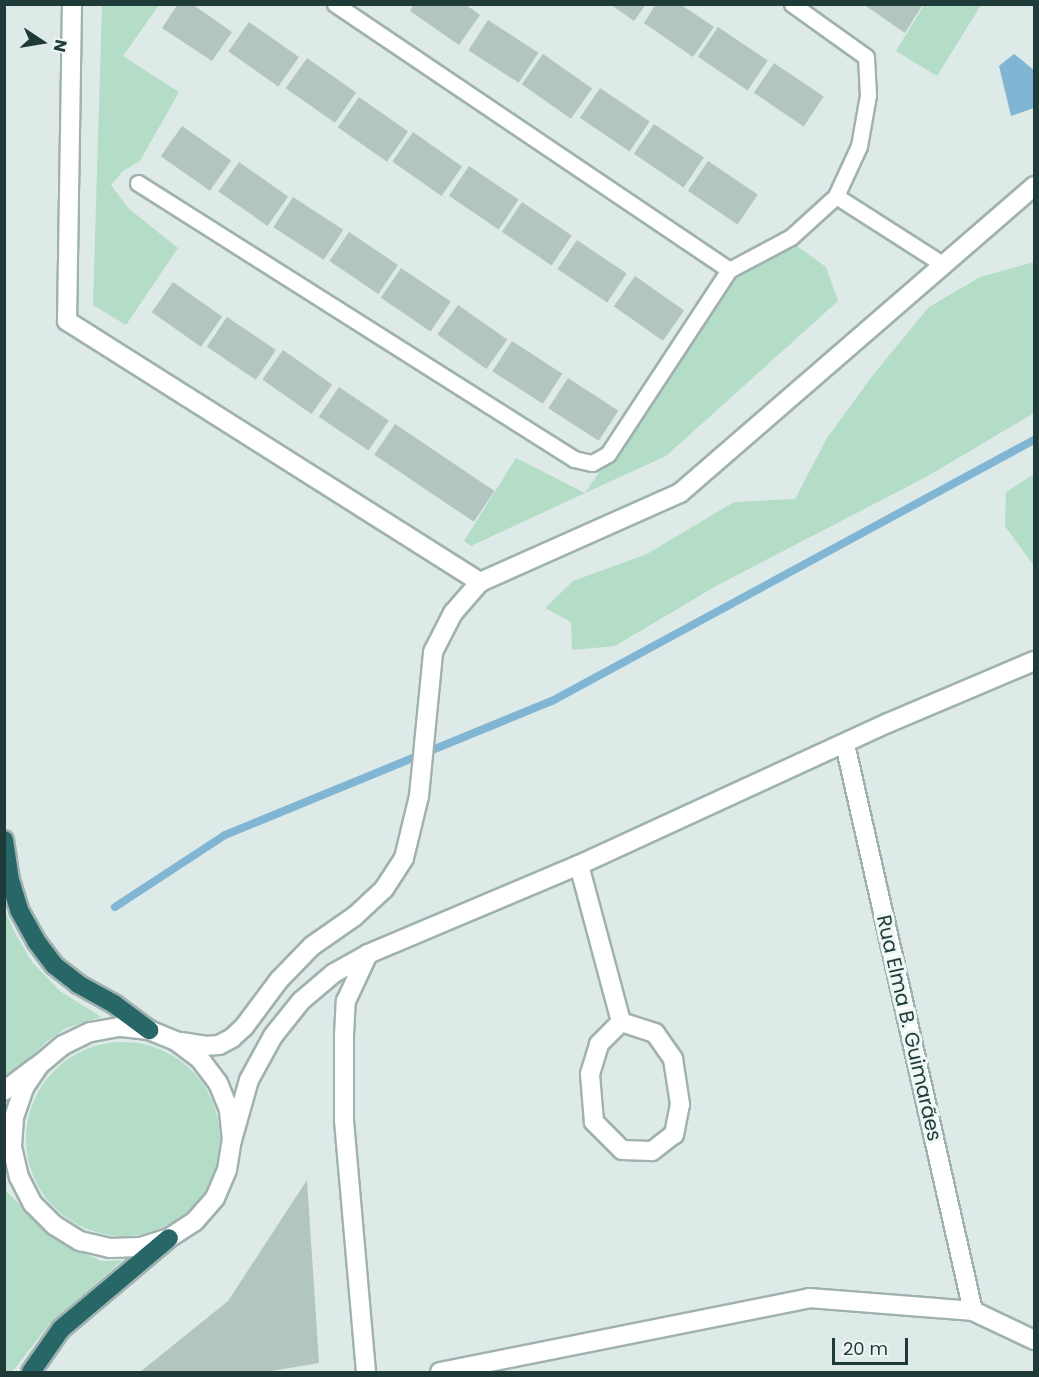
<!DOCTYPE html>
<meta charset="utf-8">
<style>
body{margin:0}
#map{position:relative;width:1039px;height:1377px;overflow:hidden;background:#ddeae7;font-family:Poppins,sans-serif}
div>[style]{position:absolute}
.green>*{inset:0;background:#b4ddc8}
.round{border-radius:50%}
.water>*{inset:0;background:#81b5d4}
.stream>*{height:8px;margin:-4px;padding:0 4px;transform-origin:4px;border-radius:4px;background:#81b5d4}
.building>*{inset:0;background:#b3c5c1;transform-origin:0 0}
.roads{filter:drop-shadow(2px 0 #a0b2af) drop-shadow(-2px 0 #a0b2af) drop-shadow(0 2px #a0b2af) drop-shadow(0 -2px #a0b2af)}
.service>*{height:15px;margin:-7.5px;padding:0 7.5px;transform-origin:7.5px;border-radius:7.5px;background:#fff}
.minor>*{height:18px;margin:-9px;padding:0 9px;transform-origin:9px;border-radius:9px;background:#fff}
.tertiary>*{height:18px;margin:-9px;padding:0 9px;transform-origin:9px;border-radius:9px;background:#fff}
.secondary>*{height:18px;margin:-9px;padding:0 9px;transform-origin:9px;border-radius:9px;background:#fff}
.motorway>*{height:18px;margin:-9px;padding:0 9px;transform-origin:9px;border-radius:9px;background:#286768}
span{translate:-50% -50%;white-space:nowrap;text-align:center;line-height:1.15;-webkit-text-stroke:6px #eef7f4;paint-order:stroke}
.street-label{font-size:20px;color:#1e3a39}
.frame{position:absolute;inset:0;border:6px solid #1e3a39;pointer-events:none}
.north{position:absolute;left:12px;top:12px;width:60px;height:60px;-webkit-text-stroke:4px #eef7f4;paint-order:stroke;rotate:102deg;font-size:16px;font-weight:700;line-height:24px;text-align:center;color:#1e3a39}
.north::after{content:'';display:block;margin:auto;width:21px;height:27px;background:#1e3a39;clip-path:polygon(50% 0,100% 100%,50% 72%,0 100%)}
.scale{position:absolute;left:832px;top:1338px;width:76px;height:27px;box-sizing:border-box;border:3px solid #1e3a39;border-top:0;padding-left:8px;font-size:18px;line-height:21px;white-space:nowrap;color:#1e3a39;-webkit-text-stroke:4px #eef7f4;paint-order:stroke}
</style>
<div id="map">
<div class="green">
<div style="clip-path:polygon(102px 5px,159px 5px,123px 56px,179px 92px,140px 161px,123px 171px,111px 185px,128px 208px,178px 248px,126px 325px,93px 305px)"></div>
<div style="clip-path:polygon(924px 5px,981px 5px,937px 76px,896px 51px)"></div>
<div style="clip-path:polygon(790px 241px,826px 267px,838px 301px,666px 456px,585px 493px,471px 546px,464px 541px,516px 458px,585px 493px,739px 270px)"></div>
<div style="clip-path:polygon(1034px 262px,1034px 413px,926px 477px,716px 586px,615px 646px,572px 650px,571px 622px,545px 608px,573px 581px,647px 554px,734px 502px,795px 499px,827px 438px,873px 375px,929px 307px,980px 277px)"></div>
<div style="clip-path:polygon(1034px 474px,1034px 566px,1005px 526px,1006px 492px)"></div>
<div style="clip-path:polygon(5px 910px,14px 931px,32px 962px,60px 991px,101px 1017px,66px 1028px,46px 1042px,23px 1065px,5px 1077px)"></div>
<div class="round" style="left:26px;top:1042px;width:194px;height:194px"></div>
<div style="clip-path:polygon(4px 1189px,51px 1236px,101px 1261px,123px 1260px,51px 1322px,12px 1372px,4px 1372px)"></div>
</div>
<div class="water">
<div style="clip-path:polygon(1014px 54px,1034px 70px,1034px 108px,1011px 116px,999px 66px)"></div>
</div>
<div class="stream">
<div style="left:115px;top:907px;width:131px;rotate:-33.2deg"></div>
<div style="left:225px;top:835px;width:353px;rotate:-22.3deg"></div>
<div style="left:552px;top:701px;width:548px;rotate:-28.44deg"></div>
</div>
<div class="building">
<div style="clip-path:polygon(178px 4px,192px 4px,232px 32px,212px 61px,162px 28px)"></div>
<div style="clip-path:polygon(414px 4px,465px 4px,480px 15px,459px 45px,410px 11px)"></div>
<div style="clip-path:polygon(610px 4px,646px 4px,634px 21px)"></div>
<div style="clip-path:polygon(656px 4px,680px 4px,714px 27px,693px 57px,644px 23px)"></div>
<div style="clip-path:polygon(863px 4px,923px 4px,905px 33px)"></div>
<div style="left:488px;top:20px;width:60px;height:36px;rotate:33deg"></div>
<div style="left:249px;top:22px;width:61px;height:36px;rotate:35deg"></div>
<div style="left:718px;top:27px;width:60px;height:36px;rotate:34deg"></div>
<div style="left:543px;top:54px;width:60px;height:37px;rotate:35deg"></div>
<div style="left:307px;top:58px;width:60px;height:37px;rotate:35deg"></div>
<div style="left:774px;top:63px;width:60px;height:36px;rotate:34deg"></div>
<div style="left:600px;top:88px;width:60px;height:36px;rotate:34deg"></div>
<div style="left:359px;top:97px;width:60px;height:37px;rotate:35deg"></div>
<div style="left:654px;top:124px;width:60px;height:36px;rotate:34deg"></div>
<div style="left:182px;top:126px;width:60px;height:37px;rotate:35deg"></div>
<div style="left:413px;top:132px;width:60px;height:36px;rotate:35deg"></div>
<div style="left:708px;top:161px;width:60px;height:36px;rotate:34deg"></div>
<div style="left:239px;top:162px;width:60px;height:36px;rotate:35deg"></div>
<div style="left:469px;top:166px;width:60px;height:36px;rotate:34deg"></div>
<div style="left:293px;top:197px;width:60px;height:36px;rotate:33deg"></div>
<div style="left:522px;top:202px;width:60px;height:36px;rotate:34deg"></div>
<div style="left:349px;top:232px;width:59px;height:35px;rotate:34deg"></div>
<div style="left:577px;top:240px;width:60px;height:35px;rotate:34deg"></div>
<div style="left:401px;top:268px;width:60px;height:36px;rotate:34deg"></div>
<div style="left:635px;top:276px;width:60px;height:37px;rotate:35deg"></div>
<div style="left:173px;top:282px;width:60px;height:37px;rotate:35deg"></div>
<div style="left:458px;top:305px;width:60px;height:36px;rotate:35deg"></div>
<div style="left:227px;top:317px;width:59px;height:36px;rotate:34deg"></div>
<div style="left:512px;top:341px;width:60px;height:36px;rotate:33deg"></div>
<div style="left:283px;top:350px;width:60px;height:36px;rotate:35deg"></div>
<div style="left:568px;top:378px;width:60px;height:36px;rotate:33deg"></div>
<div style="left:339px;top:387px;width:60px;height:36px;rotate:34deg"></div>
<div style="left:395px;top:424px;width:120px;height:37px;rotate:34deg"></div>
<div style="clip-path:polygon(307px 1180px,319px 1363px,266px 1372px,140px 1372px,228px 1301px)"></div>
</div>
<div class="roads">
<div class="service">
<div style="left:335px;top:4px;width:475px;rotate:34deg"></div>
<div style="left:729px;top:270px;width:70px;rotate:-28deg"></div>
<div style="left:791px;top:237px;width:61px;rotate:-42.3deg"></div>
<div style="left:792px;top:4px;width:91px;rotate:35.6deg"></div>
<div style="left:866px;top:57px;width:38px;rotate:87deg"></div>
<div style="left:868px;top:95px;width:52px;rotate:100deg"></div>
<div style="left:859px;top:146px;width:55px;rotate:114.7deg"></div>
<div style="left:836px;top:196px;width:128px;rotate:32.6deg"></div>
<div style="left:138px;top:183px;width:516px;rotate:32.33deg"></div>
<div style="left:574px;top:459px;width:18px;rotate:13deg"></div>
<div style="left:592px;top:463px;width:18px;rotate:-29deg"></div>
<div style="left:608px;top:454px;width:220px;rotate:-56.7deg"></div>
</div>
<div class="minor">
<div style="left:72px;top:4px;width:317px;rotate:90.9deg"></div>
<div style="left:67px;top:321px;width:489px;rotate:32.3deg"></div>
<div style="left:845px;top:744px;width:581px;rotate:77.28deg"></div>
<div style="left:579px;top:865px;width:163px;rotate:75deg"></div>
<div style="left:621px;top:1022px;width:36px;rotate:18deg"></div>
<div style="left:655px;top:1033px;width:32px;rotate:55deg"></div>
<div style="left:673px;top:1059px;width:46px;rotate:81.2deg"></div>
<div style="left:680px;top:1104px;width:31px;rotate:101deg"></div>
<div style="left:674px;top:1134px;width:28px;rotate:142deg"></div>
<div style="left:652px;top:1151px;width:30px;rotate:-178deg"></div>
<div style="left:622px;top:1150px;width:40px;rotate:-135deg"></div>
<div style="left:594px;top:1122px;width:48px;rotate:-94.8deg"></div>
<div style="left:590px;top:1074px;width:31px;rotate:-73deg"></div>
<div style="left:599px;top:1044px;width:31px;rotate:-45deg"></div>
<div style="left:366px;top:1372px;width:254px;rotate:-95deg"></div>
<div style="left:344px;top:1119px;width:84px;rotate:-90deg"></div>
<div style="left:344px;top:1035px;width:34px;rotate:-87deg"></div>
<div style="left:346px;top:1001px;width:52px;rotate:-64.9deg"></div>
<div style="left:440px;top:1372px;width:376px;rotate:-11.3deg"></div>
<div style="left:809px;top:1298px;width:165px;rotate:4.5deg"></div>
<div style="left:973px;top:1311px;width:68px;rotate:25.4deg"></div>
</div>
<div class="tertiary">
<div style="left:4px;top:1091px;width:40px;rotate:-37deg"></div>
</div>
<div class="secondary">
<div style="left:181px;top:1042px;width:24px;rotate:9deg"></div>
<div style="left:205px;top:1046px;width:14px;rotate:-4deg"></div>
<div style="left:219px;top:1045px;width:15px;rotate:-28deg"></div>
<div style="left:232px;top:1038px;width:16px;rotate:-43deg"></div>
<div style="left:244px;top:1027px;width:59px;rotate:-53.3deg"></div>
<div style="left:279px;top:980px;width:47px;rotate:-45.9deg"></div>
<div style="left:312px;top:946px;width:52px;rotate:-34.9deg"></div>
<div style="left:355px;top:916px;width:40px;rotate:-43deg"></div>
<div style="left:384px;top:889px;width:37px;rotate:-57deg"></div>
<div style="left:404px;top:858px;width:64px;rotate:-76.4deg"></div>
<div style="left:419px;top:796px;width:145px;rotate:-84.4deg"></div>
<div style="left:433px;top:652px;width:44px;rotate:-62.9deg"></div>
<div style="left:453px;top:613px;width:41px;rotate:-48.9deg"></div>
<div style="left:480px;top:582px;width:219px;rotate:-24deg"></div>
<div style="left:680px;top:493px;width:469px;rotate:-40.9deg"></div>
<div style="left:232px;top:1140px;width:30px;rotate:-96deg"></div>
<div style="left:229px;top:1110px;width:29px;rotate:-112deg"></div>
<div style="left:218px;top:1083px;width:30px;rotate:-127deg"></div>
<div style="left:200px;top:1059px;width:30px;rotate:-143deg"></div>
<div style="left:176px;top:1041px;width:29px;rotate:-158deg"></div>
<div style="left:149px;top:1030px;width:30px;rotate:-174deg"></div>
<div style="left:119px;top:1027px;width:29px;rotate:170deg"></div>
<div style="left:90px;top:1032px;width:30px;rotate:154deg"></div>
<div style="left:63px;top:1045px;width:30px;rotate:140deg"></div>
<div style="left:40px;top:1064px;width:29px;rotate:124deg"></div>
<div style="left:24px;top:1088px;width:31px;rotate:109deg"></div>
<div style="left:14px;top:1117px;width:30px;rotate:94deg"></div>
<div style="left:12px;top:1147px;width:31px;rotate:77deg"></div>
<div style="left:19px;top:1177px;width:30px;rotate:63deg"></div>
<div style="left:33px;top:1204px;width:30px;rotate:45deg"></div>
<div style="left:54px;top:1225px;width:31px;rotate:32deg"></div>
<div style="left:80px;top:1241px;width:31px;rotate:13deg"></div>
<div style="left:110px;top:1248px;width:30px;rotate:-2deg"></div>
<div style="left:140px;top:1247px;width:30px;rotate:-17deg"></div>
<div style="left:169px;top:1238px;width:31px;rotate:-33deg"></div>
<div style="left:195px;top:1221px;width:30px;rotate:-49deg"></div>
<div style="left:215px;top:1198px;width:30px;rotate:-67deg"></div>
<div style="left:227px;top:1170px;width:30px;rotate:-81deg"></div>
<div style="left:232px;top:1140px;width:62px;rotate:-74.2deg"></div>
<div style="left:249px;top:1080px;width:50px;rotate:-61.4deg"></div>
<div style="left:273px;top:1036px;width:45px;rotate:-51.3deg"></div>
<div style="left:301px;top:1001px;width:43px;rotate:-40.3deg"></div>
<div style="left:334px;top:973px;width:39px;rotate:-29deg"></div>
<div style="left:368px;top:954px;width:229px;rotate:-22.9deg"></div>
<div style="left:579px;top:865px;width:340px;rotate:-24.7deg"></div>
<div style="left:888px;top:723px;width:159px;rotate:-23deg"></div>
</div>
<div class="motorway">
<div style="left:4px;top:840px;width:40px;rotate:81.5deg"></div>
<div style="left:10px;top:880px;width:31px;rotate:73deg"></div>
<div style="left:19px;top:910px;width:35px;rotate:61deg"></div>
<div style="left:36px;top:941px;width:30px;rotate:53deg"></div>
<div style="left:54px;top:965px;width:31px;rotate:38deg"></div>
<div style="left:78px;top:984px;width:41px;rotate:29.1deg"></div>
<div style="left:114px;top:1004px;width:44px;rotate:36.6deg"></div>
<div style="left:31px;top:1372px;width:52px;rotate:-55.1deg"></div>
<div style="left:61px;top:1329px;width:141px;rotate:-40.1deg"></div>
</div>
</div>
<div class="street-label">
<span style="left:909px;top:1028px;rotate:77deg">Rua Elma B. Guimarães</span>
</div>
<div class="frame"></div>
<div class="north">N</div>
<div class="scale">20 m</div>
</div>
